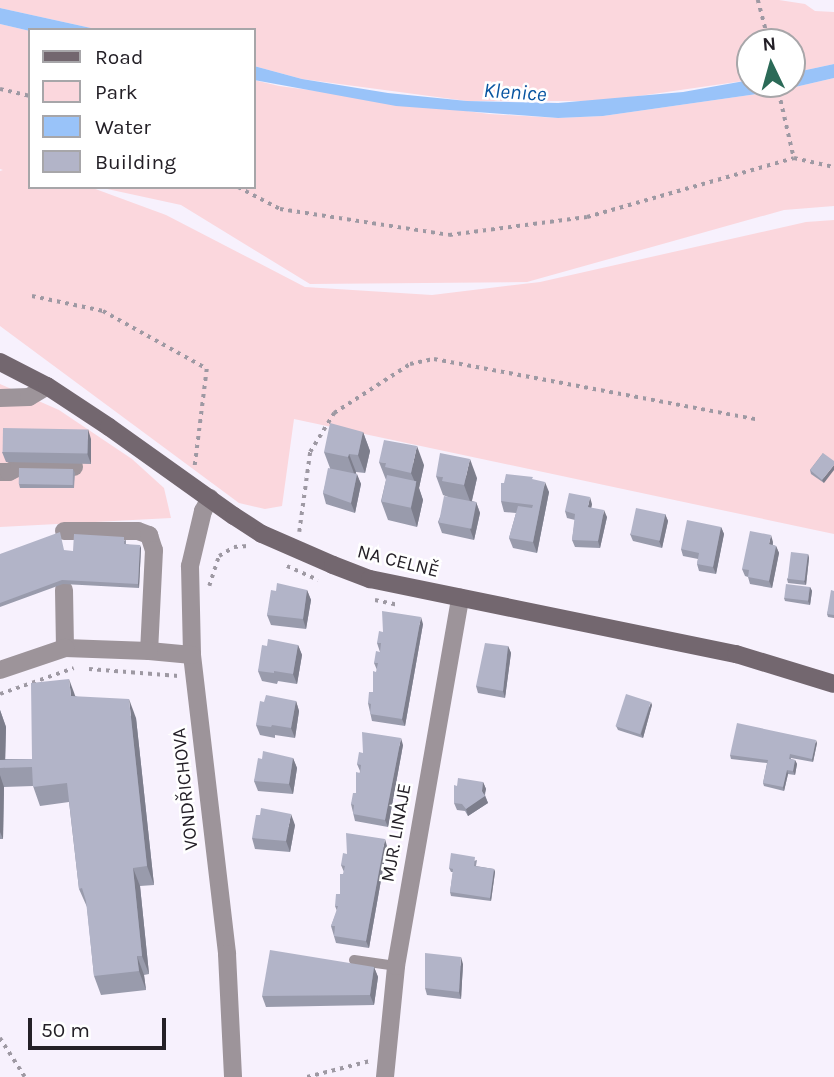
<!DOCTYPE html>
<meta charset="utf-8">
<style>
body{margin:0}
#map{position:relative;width:834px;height:1077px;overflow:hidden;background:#f7f1fd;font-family:Karla,sans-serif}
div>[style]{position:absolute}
.green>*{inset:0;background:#fbd7dd}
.water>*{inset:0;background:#99c3f9}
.path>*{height:3.5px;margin-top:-1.75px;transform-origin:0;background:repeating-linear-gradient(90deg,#9e99a3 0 3.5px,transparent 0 8.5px)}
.lane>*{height:10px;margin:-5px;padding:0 5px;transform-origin:5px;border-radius:5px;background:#9d949a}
.street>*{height:18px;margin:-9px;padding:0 9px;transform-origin:9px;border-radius:9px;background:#9d949a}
.secondary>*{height:18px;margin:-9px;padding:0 9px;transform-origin:9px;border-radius:9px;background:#73676f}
.wall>*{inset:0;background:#999bac}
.shaded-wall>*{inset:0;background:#7d7e8c}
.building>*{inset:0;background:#b2b4c8;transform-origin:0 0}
span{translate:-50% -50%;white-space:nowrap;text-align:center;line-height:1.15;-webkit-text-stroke:5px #fff;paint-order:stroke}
.street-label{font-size:19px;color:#242027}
.water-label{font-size:21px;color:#0855a1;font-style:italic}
.legend{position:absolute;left:28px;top:28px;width:228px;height:161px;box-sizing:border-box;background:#fff;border:2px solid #a7a6a9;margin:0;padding:9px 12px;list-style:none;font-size:21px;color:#242027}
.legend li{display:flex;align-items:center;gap:14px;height:35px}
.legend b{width:35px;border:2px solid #a7a6a9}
.north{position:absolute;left:736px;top:28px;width:70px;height:70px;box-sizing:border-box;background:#fff;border:2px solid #a7a6a9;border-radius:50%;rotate:355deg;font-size:19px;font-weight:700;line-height:28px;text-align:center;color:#242027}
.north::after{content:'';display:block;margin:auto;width:24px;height:32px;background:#2b6a57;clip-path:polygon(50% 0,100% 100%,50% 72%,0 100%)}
.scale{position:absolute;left:28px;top:1018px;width:138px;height:32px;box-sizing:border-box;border:4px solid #242027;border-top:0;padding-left:9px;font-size:21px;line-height:24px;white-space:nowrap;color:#242027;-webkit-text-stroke:5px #fff;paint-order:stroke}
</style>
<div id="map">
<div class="green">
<div style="clip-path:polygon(0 0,779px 0,805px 4px,815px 11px,834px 12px,834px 64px,792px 73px,792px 42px,750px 42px,750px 80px,604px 101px,467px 101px,302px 79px,254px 66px,254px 30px,100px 30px,0 8px)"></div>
<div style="clip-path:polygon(0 24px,30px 31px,30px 187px,90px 187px,166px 215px,305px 287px,432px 295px,540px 282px,806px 222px,834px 220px,834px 534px,294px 419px,282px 506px,265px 509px,239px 503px,0 326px,0 171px,3px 170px,0 169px)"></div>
<div style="clip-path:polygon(834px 78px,834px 206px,784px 210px,527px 282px,310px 284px,181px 205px,98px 187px,254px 187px,254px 80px,279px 86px,489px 114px,558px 118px,603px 116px,778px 91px)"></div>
<div style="clip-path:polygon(0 384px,59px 410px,132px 459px,164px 488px,171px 518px,0 527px)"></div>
</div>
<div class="water">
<div style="clip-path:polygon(0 8px,100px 30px,30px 31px,0 24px)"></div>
<div style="clip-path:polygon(834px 64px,834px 78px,778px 91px,603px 116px,558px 118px,396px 106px,254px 80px,254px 66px,302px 79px,388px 93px,467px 101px,558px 103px,683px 92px,750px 80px,750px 84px,792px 84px,792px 73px)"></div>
</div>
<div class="path">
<div style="left:758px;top:0;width:43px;rotate:75.3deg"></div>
<div style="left:777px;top:84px;width:76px;rotate:77.1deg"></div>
<div style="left:0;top:89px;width:31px;rotate:13deg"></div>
<div style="left:238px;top:187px;width:47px;rotate:27.6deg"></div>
<div style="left:280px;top:209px;width:171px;rotate:8.7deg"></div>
<div style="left:449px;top:235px;width:139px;rotate:-7.4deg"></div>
<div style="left:587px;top:217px;width:215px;rotate:-15.9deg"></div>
<div style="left:794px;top:158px;width:41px;rotate:12.7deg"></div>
<div style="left:32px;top:296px;width:73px;rotate:11.9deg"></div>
<div style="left:103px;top:311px;width:119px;rotate:29.1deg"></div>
<div style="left:207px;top:369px;width:98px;rotate:97.1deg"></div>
<div style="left:299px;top:532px;width:81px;rotate:-82.2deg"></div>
<div style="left:310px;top:452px;width:46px;rotate:-58.4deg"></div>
<div style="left:334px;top:413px;width:90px;rotate:-32.8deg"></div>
<div style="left:410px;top:364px;width:25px;rotate:-12deg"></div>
<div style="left:434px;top:359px;width:331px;rotate:10.6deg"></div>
<div style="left:287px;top:566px;width:34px;rotate:24deg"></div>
<div style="left:209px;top:586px;width:32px;rotate:-72deg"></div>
<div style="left:219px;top:556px;width:17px;rotate:-31deg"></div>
<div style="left:234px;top:547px;width:14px;rotate:-4deg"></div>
<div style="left:375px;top:600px;width:24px;rotate:12deg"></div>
<div style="left:89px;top:669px;width:90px;rotate:4.4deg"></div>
<div style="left:0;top:694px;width:78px;rotate:-19.4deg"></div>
<div style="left:0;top:1038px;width:46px;rotate:57.3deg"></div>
<div style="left:307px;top:1077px;width:65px;rotate:-14.3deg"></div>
</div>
<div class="lane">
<div style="left:354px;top:960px;width:42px;rotate:8.1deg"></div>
</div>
<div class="street">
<div style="left:0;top:398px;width:29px;rotate:-2deg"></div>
<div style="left:29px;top:397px;width:21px;rotate:-31deg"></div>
<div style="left:0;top:472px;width:9px"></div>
<div style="left:9px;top:472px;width:11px;rotate:-27deg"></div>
<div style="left:19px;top:467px;width:55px"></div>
<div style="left:210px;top:498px;width:15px;rotate:118deg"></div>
<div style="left:203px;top:511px;width:57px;rotate:103.3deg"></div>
<div style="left:190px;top:566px;width:89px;rotate:88.7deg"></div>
<div style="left:192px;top:655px;width:301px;rotate:83.3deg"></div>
<div style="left:227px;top:954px;width:123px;rotate:87.2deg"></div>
<div style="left:64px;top:531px;width:74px"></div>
<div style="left:138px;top:531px;width:12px;rotate:20deg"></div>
<div style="left:149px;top:535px;width:16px;rotate:72deg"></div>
<div style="left:154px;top:550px;width:101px;rotate:92.8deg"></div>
<div style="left:149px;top:651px;width:43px;rotate:5.3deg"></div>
<div style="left:64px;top:590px;width:58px;rotate:89deg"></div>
<div style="left:65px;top:648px;width:84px;rotate:2deg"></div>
<div style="left:0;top:670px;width:69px;rotate:-18.7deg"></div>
<div style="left:385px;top:1077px;width:112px;rotate:-84.3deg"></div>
<div style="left:396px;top:966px;width:374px;rotate:-80.1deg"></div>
</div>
<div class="secondary">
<div style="left:0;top:362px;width:53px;rotate:27.1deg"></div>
<div style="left:47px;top:386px;width:74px;rotate:33.5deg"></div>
<div style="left:109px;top:427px;width:153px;rotate:35.5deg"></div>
<div style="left:234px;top:516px;width:33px;rotate:33deg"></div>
<div style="left:262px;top:534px;width:77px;rotate:23.6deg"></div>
<div style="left:333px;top:565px;width:40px;rotate:21deg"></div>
<div style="left:370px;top:579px;width:374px;rotate:11.6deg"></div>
<div style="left:736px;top:654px;width:102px;rotate:17deg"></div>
</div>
<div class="wall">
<div style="clip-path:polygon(363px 432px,370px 451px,365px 473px,356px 472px,356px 473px,361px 484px,355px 513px,326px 504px,323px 493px,330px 468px,324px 452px)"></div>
<div style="clip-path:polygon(91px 439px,91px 464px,6px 462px,2px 452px)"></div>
<div style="clip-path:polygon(823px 453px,824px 483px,811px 474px,810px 470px)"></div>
<div style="clip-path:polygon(379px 462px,424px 465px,419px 488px,423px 500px,417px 527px,388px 520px,381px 501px,386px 480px)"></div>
<div style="clip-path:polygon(73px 469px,75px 473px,74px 488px,20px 488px,19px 484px)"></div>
<div style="clip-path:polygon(436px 476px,477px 478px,472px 501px,476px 502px,480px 513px,474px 540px,442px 533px,438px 522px,448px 497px,443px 495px)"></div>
<div style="clip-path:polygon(534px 480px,549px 492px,537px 553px,513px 548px,509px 538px,516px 513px,504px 512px,501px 501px,504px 483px)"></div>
<div style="clip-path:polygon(592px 504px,591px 508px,607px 517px,600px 548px,575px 547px,572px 540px,575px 520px,567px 518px,565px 511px)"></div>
<div style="clip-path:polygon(665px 514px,668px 521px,662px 548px,633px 541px,630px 534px)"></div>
<div style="clip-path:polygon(721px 527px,724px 534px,716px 574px,699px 571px,697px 564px,698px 559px,683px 556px,681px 549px)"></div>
<div style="clip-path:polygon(126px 540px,126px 544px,141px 548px,139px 588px,63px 584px,0 607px,0 554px,73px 551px)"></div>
<div style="clip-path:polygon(773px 542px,773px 545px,776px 546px,779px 553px,772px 588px,750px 584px,748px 577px,745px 576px,742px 569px)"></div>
<div style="clip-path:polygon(808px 554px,809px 558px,806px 585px,788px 583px,787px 579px)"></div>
<div style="clip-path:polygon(810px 587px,812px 591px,810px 605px,785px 601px,784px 598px)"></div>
<div style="clip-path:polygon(307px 590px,311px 600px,306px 629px,271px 625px,267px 615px,276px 591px)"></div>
<div style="clip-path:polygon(834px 591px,834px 618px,828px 617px,827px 614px)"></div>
<div style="clip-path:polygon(423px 624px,405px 726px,372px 721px,368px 703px,373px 692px,377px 670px,374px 663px,380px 652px,377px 643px,383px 632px)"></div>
<div style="clip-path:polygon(298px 645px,302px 655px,297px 684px,278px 681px,277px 684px,262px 681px,258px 671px,267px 646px)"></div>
<div style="clip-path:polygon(508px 646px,511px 653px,505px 698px,478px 693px,476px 686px)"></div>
<div style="clip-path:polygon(75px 696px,136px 718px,154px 885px,140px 886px,149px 974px,144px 975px,146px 990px,101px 995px,94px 976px,87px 907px,79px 889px,69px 802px,40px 806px,33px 786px,4px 787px,3px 839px,0 839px,0 710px,6px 727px,5px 759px,32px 759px)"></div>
<div style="clip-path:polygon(296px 701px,299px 711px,295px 738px,275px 735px,275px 738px,260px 735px,256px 725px,264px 702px)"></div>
<div style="clip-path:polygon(652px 705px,643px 738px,618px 730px,616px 726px)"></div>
<div style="clip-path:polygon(817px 743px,813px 762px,791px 758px,791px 759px,795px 760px,797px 764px,795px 775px,788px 774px,784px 791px,764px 786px,763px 783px,767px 763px,731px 759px,730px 755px)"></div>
<div style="clip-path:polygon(403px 745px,388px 827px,355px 821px,351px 804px,356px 793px,360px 771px,357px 764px,363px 753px)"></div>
<div style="clip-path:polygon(293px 758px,297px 768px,293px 794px,258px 791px,254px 781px,262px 759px)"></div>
<div style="clip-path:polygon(483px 782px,486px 789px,485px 795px,488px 803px,468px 816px,465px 811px,457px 810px,454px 803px,457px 786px)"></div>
<div style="clip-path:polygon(295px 825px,290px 852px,255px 849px,252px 838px)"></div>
<div style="clip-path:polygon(387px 846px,369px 948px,336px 943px,331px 926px,337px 911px,335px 906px,340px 894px,344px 872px,341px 865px,347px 854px)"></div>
<div style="clip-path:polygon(477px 860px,476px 866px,494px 869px,495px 872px,491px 901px,451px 896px,450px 892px,453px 872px,451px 872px,449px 868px)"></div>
<div style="clip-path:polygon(463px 964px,461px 999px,427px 995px,425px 988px)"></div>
<div style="clip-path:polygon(374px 967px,378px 977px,374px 1005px,266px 1007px,262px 996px)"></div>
</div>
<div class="shaded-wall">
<div style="clip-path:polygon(88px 429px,91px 439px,91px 464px,87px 453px)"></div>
<div style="clip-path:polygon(363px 432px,370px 451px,365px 473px,358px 455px)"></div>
<div style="clip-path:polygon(417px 446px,424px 465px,419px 488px,423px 500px,417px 527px,411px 508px,416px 485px,411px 473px)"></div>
<div style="clip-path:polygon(349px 454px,356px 472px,355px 476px,348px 457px)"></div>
<div style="clip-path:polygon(470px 459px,477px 478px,471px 504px,464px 485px)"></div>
<div style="clip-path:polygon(834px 465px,834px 470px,824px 483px,822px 480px)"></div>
<div style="clip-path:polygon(357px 474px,361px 484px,355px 513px,351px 503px)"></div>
<div style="clip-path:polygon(545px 482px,549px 492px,537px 553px,533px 542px)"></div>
<div style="clip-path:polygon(590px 497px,592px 504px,590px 514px,588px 507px)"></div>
<div style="clip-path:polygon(476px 502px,480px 513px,474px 540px,470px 529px)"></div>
<div style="clip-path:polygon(604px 510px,607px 517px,600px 548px,598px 541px)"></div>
<div style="clip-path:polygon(665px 514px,668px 521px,662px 548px,659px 541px)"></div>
<div style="clip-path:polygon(721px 527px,724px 534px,716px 574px,713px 567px)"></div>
<div style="clip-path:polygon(771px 535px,773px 542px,771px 551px,769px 544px)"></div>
<div style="clip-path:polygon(140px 545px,141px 548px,139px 588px,138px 584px)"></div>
<div style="clip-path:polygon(776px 546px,779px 553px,772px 588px,769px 581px)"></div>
<div style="clip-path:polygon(808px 554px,809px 558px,806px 585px,804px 581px)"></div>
<div style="clip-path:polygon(810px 587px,812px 591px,810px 605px,808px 601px)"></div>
<div style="clip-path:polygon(307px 590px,311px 600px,306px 629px,303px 619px)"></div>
<div style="clip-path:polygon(421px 617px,423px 624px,405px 726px,402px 719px)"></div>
<div style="clip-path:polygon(298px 645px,302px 655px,297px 684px,293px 674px)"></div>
<div style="clip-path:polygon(508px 646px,511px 653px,505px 698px,503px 691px)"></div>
<div style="clip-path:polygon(69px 679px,76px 698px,71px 696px)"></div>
<div style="clip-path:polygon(129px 699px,136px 718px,154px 885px,147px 866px)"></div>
<div style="clip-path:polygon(296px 701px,299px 711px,295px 738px,291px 728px)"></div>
<div style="clip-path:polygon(651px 702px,652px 705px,643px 738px,641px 734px)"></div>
<div style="clip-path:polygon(0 710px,6px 727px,5px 768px,0 767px)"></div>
<div style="clip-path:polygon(401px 738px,403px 745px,388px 827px,385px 820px)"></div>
<div style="clip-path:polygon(816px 740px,817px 743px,813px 762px,812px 759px)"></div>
<div style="clip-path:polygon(293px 758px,297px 768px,293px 794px,289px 784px)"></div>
<div style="clip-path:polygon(795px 760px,797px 764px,795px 775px,793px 771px)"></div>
<div style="clip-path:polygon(787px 770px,788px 774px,784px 791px,783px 787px)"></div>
<div style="clip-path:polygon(0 775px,4px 787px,3px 839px,0 832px)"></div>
<div style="clip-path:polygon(483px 782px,486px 789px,484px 796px,485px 796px,488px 803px,468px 816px,466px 809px,482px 791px)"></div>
<div style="clip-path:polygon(291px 814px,295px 825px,290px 852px,286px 841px)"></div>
<div style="clip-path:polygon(385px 839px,387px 846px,369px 948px,366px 941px)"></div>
<div style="clip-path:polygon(133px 868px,140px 886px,149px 974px,142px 956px)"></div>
<div style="clip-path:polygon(494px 869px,495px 872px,491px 901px,490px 898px)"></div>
<div style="clip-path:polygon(137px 956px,144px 975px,146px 990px,139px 971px)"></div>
<div style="clip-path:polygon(461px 957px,463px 964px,461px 999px,459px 992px)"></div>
<div style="clip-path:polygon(374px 967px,378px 977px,374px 1005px,370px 995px)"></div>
</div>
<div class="building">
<div style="clip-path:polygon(330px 423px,363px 432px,358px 455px,349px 454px,348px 457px,324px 452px)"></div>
<div style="left:3px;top:428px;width:85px;height:24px;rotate:1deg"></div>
<div style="clip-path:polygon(384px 440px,417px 446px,411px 473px,385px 467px,386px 463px,379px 462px)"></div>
<div style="clip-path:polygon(440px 453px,470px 459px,464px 485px,442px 481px,443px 477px,436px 476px)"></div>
<div style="clip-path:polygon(823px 453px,834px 461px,834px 465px,822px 480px,810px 470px)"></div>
<div style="left:19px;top:468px;width:54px;height:16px;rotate:1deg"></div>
<div style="clip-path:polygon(328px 468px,357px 474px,351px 503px,323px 493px)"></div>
<div style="clip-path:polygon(506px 474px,533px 477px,532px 479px,545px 482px,533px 542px,509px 538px,518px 506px,532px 508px,533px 505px,501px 501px,501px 483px,504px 483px)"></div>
<div style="left:387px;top:475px;width:30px;height:27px;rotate:12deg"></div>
<div style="clip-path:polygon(569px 493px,590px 497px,588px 507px,604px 510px,598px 541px,572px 540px,575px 514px,565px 511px)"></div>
<div style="left:444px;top:496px;width:33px;height:27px;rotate:11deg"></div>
<div style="left:636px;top:508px;width:30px;height:27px;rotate:12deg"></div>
<div style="clip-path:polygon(687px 520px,721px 527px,713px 567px,697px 564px,699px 553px,681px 549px)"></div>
<div style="clip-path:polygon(750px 531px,771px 535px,769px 544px,776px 546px,769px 581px,748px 577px,749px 570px,742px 569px)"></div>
<div style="clip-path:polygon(60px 532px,64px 550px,73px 551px,74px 534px,124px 537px,124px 544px,140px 545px,138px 584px,62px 580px,0 603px,0 554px)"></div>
<div style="left:791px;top:552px;width:17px;height:27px;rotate:7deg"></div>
<div style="clip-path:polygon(277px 583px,307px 590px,303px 619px,267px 615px,271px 590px,276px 591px)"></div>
<div style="left:786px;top:584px;width:24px;height:14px;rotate:7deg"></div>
<div style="clip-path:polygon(831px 590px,834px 591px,834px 615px,827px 614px)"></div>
<div style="clip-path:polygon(382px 611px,421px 617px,402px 719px,370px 714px,371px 704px,368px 703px,369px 692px,373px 692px,373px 671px,376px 672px,378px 663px,374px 663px,376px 651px,380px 652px,381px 643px,377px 643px,379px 631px,383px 632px)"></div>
<div style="clip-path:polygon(268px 639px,298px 645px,293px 674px,274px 671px,274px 673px,258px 671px,262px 645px,267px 646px)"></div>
<div style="clip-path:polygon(485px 643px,508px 646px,503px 691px,476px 686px)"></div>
<div style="clip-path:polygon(69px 679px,71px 696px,129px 699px,147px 866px,133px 868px,142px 956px,137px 956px,139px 971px,94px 976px,86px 901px,82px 888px,79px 889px,67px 783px,33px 787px,32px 767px,0 768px,0 760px,32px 759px,31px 683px)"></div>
<div style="left:626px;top:694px;width:26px;height:34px;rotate:18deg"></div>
<div style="clip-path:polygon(266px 695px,296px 701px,291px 728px,272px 725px,271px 727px,256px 725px,260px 701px,264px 702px)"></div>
<div style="clip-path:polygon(737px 723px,816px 740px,812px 759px,790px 754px,789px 759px,795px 760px,793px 771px,787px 770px,783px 787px,763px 783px,768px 760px,730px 755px)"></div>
<div style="clip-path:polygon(362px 732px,401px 738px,385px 820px,353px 814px,354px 805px,351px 804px,353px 793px,356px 793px,356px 772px,360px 773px,361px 765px,357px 764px,359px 752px,363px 753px)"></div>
<div style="clip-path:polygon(263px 751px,293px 758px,289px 784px,254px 781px,258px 758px,262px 759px)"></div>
<div style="clip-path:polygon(458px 778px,483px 782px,482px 791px,485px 796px,466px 809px,462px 804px,454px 803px,454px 785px,457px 786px)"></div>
<div style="clip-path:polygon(261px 808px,291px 814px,286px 841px,252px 838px,256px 815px,260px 815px)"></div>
<div style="clip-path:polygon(346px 833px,385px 839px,366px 941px,334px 936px,335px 926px,331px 926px,338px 906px,335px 906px,336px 894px,340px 894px,340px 874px,343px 874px,345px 866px,341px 865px,343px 853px,347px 854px)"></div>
<div style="clip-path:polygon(451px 853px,475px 857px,474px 866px,494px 869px,490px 898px,450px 892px,453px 869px,449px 868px)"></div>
<div style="clip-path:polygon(270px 950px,374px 967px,370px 995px,262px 996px)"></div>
<div style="clip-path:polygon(425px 953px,461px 957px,459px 992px,425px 988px)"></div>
</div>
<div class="street-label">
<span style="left:398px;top:562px;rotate:14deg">NA CELNĚ</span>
<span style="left:186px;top:789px;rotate:-96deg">VONDŘICHOVA</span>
<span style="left:397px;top:833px;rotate:-80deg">MJR. LINAJE</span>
</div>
<div class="water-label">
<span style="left:515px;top:92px;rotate:4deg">Klenice</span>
</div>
<ul class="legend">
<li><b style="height:9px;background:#73676f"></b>Road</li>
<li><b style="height:19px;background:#fbd7dd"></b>Park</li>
<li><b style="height:19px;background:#99c3f9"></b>Water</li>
<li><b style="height:19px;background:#b2b4c8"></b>Building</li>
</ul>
<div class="north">N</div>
<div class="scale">50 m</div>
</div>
